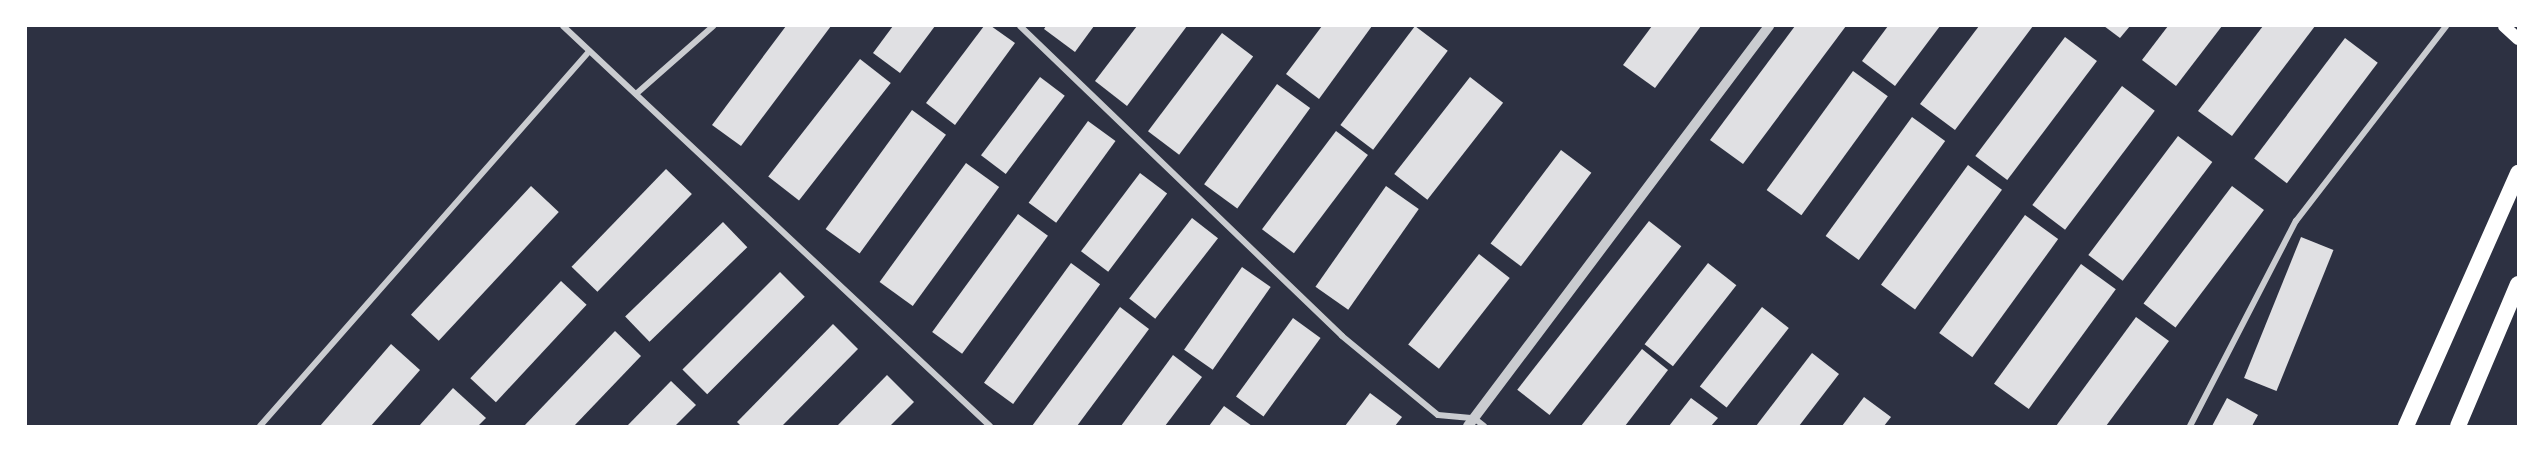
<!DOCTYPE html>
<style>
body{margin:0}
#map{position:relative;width:2544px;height:452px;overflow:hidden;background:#2d3142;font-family:Cabin,sans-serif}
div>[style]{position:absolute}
.building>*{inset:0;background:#e0e0e3;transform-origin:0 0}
.minor>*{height:6px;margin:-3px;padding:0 3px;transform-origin:3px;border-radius:3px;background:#caccd0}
.tertiary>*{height:10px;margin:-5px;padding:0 5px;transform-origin:5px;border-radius:5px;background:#caccd0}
.secondary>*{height:12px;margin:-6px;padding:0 6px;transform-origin:6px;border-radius:6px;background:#fff}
.trunk>*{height:16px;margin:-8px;padding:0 8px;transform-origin:8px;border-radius:8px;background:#fff}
span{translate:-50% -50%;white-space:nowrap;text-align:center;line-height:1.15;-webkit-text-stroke:6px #fff;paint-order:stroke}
.frame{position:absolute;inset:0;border:27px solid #fff;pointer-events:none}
</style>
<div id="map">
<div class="building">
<div style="clip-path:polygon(786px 26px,831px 26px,741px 146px,712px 125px)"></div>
<div style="clip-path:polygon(893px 26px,935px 26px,900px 73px,873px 53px)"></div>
<div style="clip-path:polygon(984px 26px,991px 26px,1015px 43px,955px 125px,926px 103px)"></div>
<div style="clip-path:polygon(1046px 26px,1094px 26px,1075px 52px,1044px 29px)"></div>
<div style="clip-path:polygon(1137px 26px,1187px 26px,1127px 106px,1095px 81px)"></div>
<div style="clip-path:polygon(1322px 26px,1372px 26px,1319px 99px,1286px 74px)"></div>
<div style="left:1415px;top:26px;width:41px;height:124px;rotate:37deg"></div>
<div style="clip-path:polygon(1652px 26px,1701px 26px,1655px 88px,1623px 65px)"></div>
<div style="clip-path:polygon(1795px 26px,1846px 26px,1743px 164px,1710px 140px)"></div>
<div style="clip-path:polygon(1888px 26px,1940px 26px,1895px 86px,1862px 61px)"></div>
<div style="clip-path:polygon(1979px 26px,2033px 26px,1955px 130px,1920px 104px)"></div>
<div style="clip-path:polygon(2104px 26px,2130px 26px,2120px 38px)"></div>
<div style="clip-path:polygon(2168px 26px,2222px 26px,2176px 86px,2142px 60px)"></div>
<div style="clip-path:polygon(2263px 26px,2315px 26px,2232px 136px,2198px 111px)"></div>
<div style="left:1222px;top:33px;width:39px;height:123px;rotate:37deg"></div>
<div style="left:2065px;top:37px;width:40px;height:149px;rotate:37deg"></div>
<div style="left:2345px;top:38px;width:41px;height:151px;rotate:37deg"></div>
<div style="left:860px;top:59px;width:39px;height:149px;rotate:38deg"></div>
<div style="left:1853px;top:71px;width:43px;height:147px;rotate:36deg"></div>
<div style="left:1040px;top:77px;width:31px;height:98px;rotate:37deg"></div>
<div style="left:1470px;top:77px;width:42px;height:123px;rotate:38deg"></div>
<div style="left:1277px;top:84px;width:41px;height:124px;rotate:36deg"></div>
<div style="left:2122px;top:86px;width:41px;height:149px;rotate:37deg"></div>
<div style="left:912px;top:110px;width:42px;height:147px;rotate:36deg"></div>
<div style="left:1912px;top:117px;width:41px;height:147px;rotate:36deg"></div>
<div style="left:1088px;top:121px;width:34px;height:101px;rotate:36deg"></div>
<div style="left:1336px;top:131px;width:40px;height:123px;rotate:37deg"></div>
<div style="left:2178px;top:136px;width:43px;height:149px;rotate:37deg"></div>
<div style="left:1561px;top:150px;width:38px;height:117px;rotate:37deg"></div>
<div style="left:966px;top:163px;width:41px;height:147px;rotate:36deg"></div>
<div style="left:1968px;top:165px;width:42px;height:148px;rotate:36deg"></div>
<div style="left:666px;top:169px;width:36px;height:136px;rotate:44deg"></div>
<div style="left:1140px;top:173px;width:34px;height:98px;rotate:37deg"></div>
<div style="left:531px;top:186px;width:38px;height:176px;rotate:43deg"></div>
<div style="left:1386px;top:186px;width:40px;height:123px;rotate:35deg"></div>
<div style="left:2232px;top:186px;width:40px;height:147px;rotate:37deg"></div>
<div style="left:1018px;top:214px;width:37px;height:146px;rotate:36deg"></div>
<div style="left:2025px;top:215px;width:41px;height:146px;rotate:36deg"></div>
<div style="left:1192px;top:218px;width:33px;height:102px;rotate:38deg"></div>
<div style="left:1649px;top:221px;width:41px;height:214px;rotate:38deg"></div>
<div style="left:723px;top:222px;width:35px;height:136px;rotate:46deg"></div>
<div style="left:2301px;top:237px;width:35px;height:152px;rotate:22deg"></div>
<div style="left:1479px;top:254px;width:39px;height:115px;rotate:38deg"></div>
<div style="left:1071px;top:263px;width:36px;height:148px;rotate:36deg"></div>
<div style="left:1708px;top:263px;width:36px;height:103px;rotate:38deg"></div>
<div style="left:2081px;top:264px;width:43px;height:148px;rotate:36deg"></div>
<div style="left:1242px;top:267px;width:35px;height:101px;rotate:35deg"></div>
<div style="left:780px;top:272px;width:35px;height:138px;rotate:45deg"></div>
<div style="left:561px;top:281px;width:35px;height:133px;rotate:43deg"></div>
<div style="clip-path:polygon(1120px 307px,1149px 329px,1077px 426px,1032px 426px)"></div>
<div style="left:1762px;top:307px;width:34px;height:101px;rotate:38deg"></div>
<div style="clip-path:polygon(2136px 317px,2169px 341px,2106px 426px,2056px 426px)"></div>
<div style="left:1293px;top:318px;width:34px;height:97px;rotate:36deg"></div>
<div style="clip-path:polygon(833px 324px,858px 349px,782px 426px,741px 426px,737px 422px)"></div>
<div style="clip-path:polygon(615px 331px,641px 356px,574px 426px,524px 426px)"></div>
<div style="clip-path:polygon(391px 344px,420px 370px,371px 426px,320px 426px)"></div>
<div style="clip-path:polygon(1642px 349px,1668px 370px,1625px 426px,1581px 426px)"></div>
<div style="clip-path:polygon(1812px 353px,1839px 374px,1799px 426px,1756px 426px)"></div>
<div style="clip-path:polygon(1173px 355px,1202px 377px,1165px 426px,1121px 426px)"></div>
<div style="clip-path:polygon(887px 375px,914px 402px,890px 426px,837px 426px)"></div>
<div style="clip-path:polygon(671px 381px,696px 405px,675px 426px,627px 426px)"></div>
<div style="clip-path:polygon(453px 388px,486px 418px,478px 426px,419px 426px)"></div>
<div style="clip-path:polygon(1370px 393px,1402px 417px,1395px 426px,1345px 426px)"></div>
<div style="clip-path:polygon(1864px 397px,1891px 417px,1884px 426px,1842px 426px)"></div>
<div style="clip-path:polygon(1691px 398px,1718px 418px,1711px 426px,1669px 426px)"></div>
<div style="clip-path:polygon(2227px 398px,2258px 415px,2252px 426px,2212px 426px)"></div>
<div style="clip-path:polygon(1224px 406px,1252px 426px,1209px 426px)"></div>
</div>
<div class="minor">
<div style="left:563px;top:26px;width:585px;rotate:43.13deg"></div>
<div style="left:1020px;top:26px;width:447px;rotate:43.9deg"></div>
<div style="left:1342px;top:336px;width:124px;rotate:39.5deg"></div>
<div style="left:1438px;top:415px;width:36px;rotate:5deg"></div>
<div style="left:1474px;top:418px;width:13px;rotate:39deg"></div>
<div style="left:636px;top:94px;width:103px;rotate:-41.4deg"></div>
<div style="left:260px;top:426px;width:499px;rotate:-48.7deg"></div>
<div style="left:2190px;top:426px;width:231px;rotate:-62.7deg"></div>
<div style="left:2296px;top:221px;width:246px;rotate:-52.4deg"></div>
</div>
<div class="tertiary">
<div style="left:1468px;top:426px;width:501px;rotate:-53.04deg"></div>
</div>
<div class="secondary">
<div style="left:2504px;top:26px;width:19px;rotate:43deg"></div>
</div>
<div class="trunk">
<div style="left:2406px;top:426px;width:277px;rotate:-66.1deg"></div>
<div style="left:2458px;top:426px;width:154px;rotate:-67.1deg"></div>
</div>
<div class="frame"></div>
</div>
